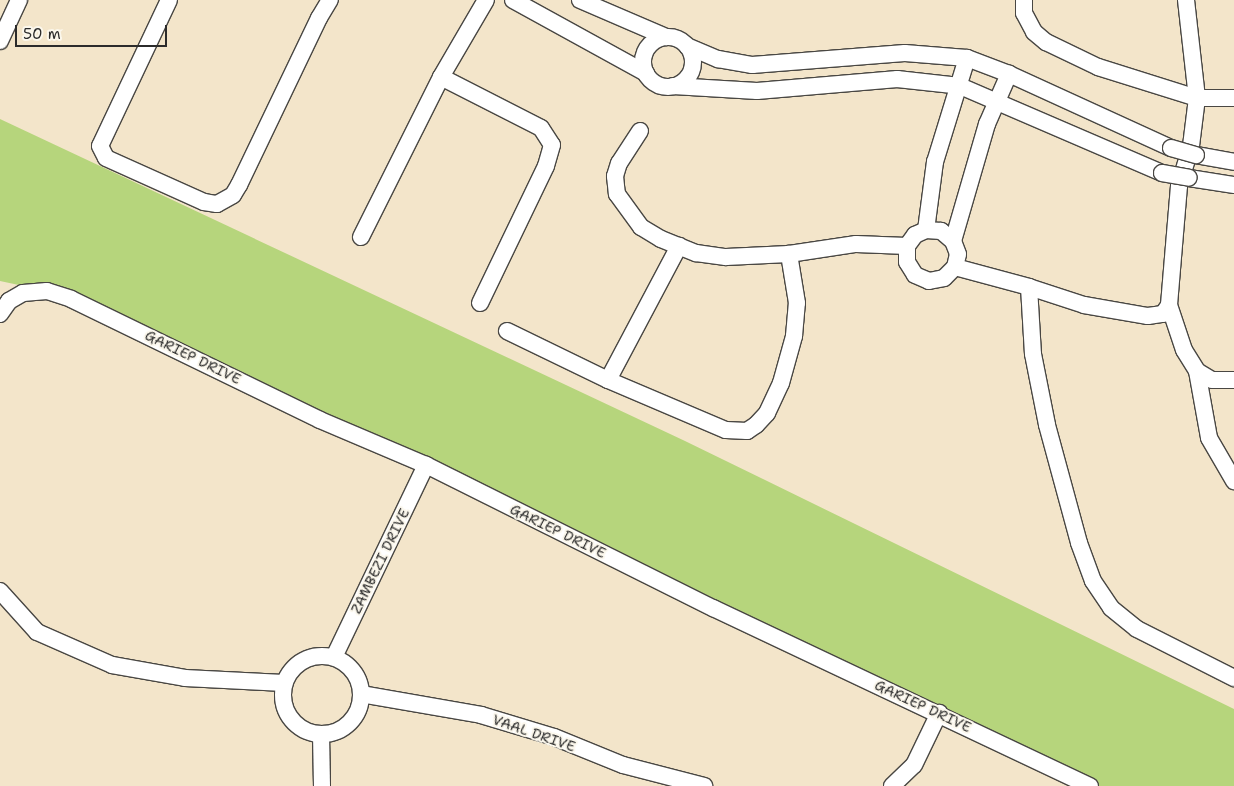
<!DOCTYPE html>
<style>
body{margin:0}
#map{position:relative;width:1234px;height:786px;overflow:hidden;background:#f3e5ca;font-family:"Shantell Sans",sans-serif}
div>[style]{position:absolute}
.green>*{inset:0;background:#b6d57c}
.roads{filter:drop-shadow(1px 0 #494743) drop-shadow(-1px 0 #494743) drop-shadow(0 1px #494743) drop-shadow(0 -1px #494743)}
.minor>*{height:16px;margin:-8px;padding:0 8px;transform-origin:8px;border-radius:8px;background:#fff}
.minor>.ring{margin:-8px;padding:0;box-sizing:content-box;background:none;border:16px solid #fff;border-radius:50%}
.bridges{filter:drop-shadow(1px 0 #494743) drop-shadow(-1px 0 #494743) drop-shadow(0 1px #494743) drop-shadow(0 -1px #494743)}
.minor-bridge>*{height:16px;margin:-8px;padding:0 8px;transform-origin:8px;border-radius:8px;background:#fff}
span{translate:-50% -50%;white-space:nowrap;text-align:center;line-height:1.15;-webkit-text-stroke:4px #fbf7ec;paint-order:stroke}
.street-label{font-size:14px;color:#2b2b2b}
.scale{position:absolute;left:15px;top:25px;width:152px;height:22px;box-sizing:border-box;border:2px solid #2b2b2b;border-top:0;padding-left:6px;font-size:15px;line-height:18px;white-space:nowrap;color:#2b2b2b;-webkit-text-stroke:4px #fbf7ec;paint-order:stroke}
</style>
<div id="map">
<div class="green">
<div style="clip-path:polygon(0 119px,685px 441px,1234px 709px,1234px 786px,1091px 786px,47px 291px,0 281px)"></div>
</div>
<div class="roads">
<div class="minor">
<div style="left:169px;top:0;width:161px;rotate:115.3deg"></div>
<div style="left:100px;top:146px;width:13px;rotate:63deg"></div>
<div style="left:106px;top:158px;width:107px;rotate:24.2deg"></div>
<div style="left:204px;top:202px;width:13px;rotate:9deg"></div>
<div style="left:217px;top:204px;width:18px;rotate:-29deg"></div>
<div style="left:233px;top:195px;width:12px;rotate:-59deg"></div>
<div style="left:239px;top:185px;width:185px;rotate:-64.4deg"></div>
<div style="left:319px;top:18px;width:21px;rotate:-59deg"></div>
<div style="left:513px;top:0;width:152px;rotate:28.8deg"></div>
<div style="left:580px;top:0;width:94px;rotate:23.3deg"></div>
<div style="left:1024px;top:0;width:13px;rotate:90deg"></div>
<div style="left:1024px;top:13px;width:21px;rotate:62deg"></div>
<div style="left:1034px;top:32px;width:16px;rotate:40deg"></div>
<div style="left:1046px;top:42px;width:58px;rotate:25.7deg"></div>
<div style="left:1098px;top:67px;width:104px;rotate:17.4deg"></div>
<div style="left:1197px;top:98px;width:37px"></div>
<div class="ring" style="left:643px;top:37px;width:34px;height:34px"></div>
<div style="left:0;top:41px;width:45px;rotate:-65.1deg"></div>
<div style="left:687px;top:46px;width:34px;rotate:23deg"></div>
<div style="left:718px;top:59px;width:35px;rotate:10deg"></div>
<div style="left:752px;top:65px;width:153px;rotate:-4.5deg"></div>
<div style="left:905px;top:53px;width:62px;rotate:4.6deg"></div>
<div style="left:967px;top:58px;width:45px;rotate:20.9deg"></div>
<div style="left:1009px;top:74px;width:178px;rotate:24.6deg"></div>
<div style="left:441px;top:77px;width:112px;rotate:27deg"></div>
<div style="left:541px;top:128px;width:20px;rotate:57deg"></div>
<div style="left:552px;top:145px;width:22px;rotate:106deg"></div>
<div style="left:546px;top:166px;width:152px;rotate:115.7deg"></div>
<div style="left:673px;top:86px;width:84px;rotate:3.4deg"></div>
<div style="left:757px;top:91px;width:141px;rotate:-4.9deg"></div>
<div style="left:897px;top:79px;width:63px;rotate:6.3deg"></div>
<div style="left:960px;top:86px;width:220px;rotate:23.3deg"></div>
<div style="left:640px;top:131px;width:38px;rotate:123deg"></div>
<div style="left:619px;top:163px;width:14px;rotate:107deg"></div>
<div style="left:615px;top:176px;width:18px;rotate:84deg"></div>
<div style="left:617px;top:194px;width:41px;rotate:54deg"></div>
<div style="left:641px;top:227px;width:23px;rotate:31deg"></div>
<div style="left:661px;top:239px;width:38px;rotate:22deg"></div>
<div style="left:696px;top:253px;width:30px;rotate:8deg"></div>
<div style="left:726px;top:257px;width:63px;rotate:-2.7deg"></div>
<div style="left:789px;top:254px;width:68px;rotate:-8.5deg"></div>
<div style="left:856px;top:244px;width:51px;rotate:2.2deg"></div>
<div style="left:1196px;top:155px;width:39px;rotate:10deg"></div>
<div style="left:1189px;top:178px;width:46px;rotate:8.8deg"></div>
<div style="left:926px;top:230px;width:69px;rotate:-82.5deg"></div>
<div style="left:935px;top:162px;width:109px;rotate:-72.9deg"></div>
<div style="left:361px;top:237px;width:179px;rotate:-63.4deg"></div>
<div style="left:441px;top:77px;width:89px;rotate:-59.7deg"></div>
<div style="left:953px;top:241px;width:16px;rotate:-140deg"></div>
<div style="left:941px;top:231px;width:15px;rotate:-176deg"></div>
<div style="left:926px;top:230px;width:12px;rotate:156deg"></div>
<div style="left:915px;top:235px;width:14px;rotate:126deg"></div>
<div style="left:907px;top:246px;width:16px;rotate:90deg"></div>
<div style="left:907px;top:262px;width:15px;rotate:58deg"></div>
<div style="left:915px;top:275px;width:15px;rotate:23deg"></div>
<div style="left:929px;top:281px;width:15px;rotate:-11deg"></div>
<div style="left:944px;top:278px;width:16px;rotate:-45deg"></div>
<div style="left:955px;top:267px;width:13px;rotate:-77deg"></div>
<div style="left:958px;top:254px;width:14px;rotate:-111deg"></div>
<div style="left:953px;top:241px;width:122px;rotate:-73.8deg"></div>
<div style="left:987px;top:124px;width:55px;rotate:-66.3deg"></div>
<div style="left:955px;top:267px;width:77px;rotate:15.1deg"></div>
<div style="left:1029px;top:287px;width:67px;rotate:86.6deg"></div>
<div style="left:1033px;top:354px;width:72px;rotate:78.8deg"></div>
<div style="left:1047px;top:425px;width:122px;rotate:74.8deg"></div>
<div style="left:1079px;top:543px;width:40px;rotate:69.8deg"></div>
<div style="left:1093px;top:581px;width:32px;rotate:56deg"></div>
<div style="left:1111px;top:608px;width:33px;rotate:39deg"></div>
<div style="left:1137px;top:629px;width:109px;rotate:26.8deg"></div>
<div style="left:1029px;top:287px;width:58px;rotate:18.1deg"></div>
<div style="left:1084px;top:305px;width:65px;rotate:9.8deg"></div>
<div style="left:1148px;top:316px;width:15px;rotate:-8deg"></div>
<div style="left:1163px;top:314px;width:11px;rotate:-56deg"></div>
<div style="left:1169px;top:305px;width:119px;rotate:-85.2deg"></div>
<div style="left:1179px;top:186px;width:42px;rotate:-73.3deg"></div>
<div style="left:1191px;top:146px;width:48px;rotate:-82.9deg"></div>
<div style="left:1197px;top:98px;width:99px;rotate:-96.4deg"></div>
<div style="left:1169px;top:305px;width:47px;rotate:71.6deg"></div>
<div style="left:1184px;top:350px;width:25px;rotate:58deg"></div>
<div style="left:1197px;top:371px;width:17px;rotate:31deg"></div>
<div style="left:1212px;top:380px;width:22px"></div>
<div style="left:0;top:314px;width:16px;rotate:-55deg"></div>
<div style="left:9px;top:301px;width:16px;rotate:-30deg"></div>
<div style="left:23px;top:293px;width:24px;rotate:-5deg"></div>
<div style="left:47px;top:291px;width:25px;rotate:18deg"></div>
<div style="left:71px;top:299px;width:277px;rotate:25.9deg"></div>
<div style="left:320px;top:420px;width:115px;rotate:23deg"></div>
<div style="left:426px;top:465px;width:321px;rotate:26.5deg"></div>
<div style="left:713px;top:608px;width:417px;rotate:25.3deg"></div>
<div style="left:507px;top:331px;width:112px;rotate:25.9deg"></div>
<div style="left:608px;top:380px;width:152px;rotate:-62.1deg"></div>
<div style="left:1197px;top:371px;width:68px;rotate:79.8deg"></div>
<div style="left:1209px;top:438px;width:50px;rotate:59.8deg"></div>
<div style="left:608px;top:380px;width:128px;rotate:23deg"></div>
<div style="left:726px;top:430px;width:21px;rotate:3deg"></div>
<div style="left:747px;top:431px;width:11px;rotate:-34deg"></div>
<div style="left:756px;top:425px;width:16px;rotate:-47deg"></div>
<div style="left:767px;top:413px;width:33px;rotate:-65deg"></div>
<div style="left:781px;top:383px;width:49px;rotate:-74.5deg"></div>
<div style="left:794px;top:336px;width:33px;rotate:-85deg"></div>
<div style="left:797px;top:303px;width:50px;rotate:-99.3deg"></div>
<div style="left:0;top:591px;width:55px;rotate:47.9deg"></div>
<div style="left:37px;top:632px;width:82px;rotate:23.7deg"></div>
<div style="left:112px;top:665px;width:74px;rotate:10.1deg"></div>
<div style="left:185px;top:678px;width:99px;rotate:2.9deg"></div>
<div class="ring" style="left:283px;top:656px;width:62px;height:62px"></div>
<div style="left:334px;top:657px;width:213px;rotate:-64.4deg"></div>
<div style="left:361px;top:694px;width:122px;rotate:9.9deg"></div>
<div style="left:481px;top:715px;width:76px;rotate:16.8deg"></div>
<div style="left:554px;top:737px;width:74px;rotate:22.1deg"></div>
<div style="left:623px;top:765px;width:84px;rotate:14.5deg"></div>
<div style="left:321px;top:734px;width:52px;rotate:88.9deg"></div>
<div style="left:892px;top:786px;width:30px;rotate:-44deg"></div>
<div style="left:914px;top:765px;width:58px;rotate:-64.3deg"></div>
</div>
</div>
<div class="bridges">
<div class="minor-bridge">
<div style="left:1171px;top:148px;width:26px;rotate:16deg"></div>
<div style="left:1162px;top:173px;width:27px;rotate:10deg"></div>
</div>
</div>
<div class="street-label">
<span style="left:193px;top:357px;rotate:26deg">GARIEP DRIVE</span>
<span style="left:558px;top:531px;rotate:26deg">GARIEP DRIVE</span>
<span style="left:380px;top:561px;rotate:-64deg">ZAMBEZI DRIVE</span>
<span style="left:923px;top:706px;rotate:25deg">GARIEP DRIVE</span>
<span style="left:534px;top:733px;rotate:19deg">VAAL DRIVE</span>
</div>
<div class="scale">50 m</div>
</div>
